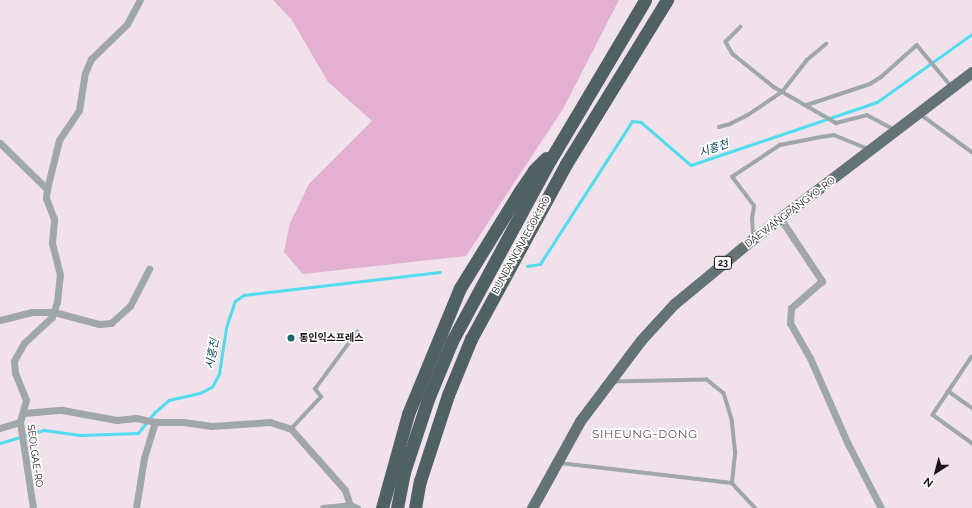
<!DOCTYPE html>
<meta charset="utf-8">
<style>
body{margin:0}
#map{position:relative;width:972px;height:508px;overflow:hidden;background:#f0e1eb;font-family:Raleway,"Noto Sans KR",sans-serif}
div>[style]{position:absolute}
.green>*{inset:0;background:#e3b0d1}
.stream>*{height:2.5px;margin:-1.25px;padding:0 1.25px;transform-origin:1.25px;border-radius:1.25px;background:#51dcee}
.lane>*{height:3.5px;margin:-1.75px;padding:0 1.75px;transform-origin:1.75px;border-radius:1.75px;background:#9fa7a9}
.street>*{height:7px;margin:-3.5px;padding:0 3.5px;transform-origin:3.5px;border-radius:3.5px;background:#9fa7a9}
.primary>*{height:11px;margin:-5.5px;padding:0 5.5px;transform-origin:5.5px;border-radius:5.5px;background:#647375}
.highway>*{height:13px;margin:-6.5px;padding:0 6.5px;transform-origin:6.5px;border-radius:6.5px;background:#506163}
.dots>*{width:11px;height:11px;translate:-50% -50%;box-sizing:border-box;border:2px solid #fff;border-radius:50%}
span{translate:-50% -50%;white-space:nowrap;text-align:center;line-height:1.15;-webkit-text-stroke:3.5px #fff;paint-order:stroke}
.shield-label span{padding:1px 3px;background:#fff;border:1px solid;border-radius:3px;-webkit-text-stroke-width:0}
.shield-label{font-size:9px;color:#191317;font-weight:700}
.street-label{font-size:10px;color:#191317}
.poi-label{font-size:10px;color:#191317;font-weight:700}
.left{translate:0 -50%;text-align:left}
.water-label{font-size:11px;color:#04454d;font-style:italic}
.quarter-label{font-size:12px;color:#60535c;letter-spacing:1px}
.north{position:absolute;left:916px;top:452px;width:40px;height:40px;-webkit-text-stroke:3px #fff;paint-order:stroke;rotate:216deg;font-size:11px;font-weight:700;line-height:16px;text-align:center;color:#191317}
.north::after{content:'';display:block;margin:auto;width:14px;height:18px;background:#191317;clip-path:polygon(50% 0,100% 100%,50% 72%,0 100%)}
</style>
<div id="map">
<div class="green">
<div style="clip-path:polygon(273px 0,619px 0,563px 109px,466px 256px,303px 274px,284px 252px,290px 223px,309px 184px,372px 121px,328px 82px,292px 20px)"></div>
</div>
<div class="stream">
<div style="left:527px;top:266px;width:13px;rotate:-9deg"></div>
<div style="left:540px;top:264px;width:170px;rotate:-57.2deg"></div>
<div style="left:632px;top:121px;width:9px;rotate:6deg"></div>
<div style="left:641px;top:122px;width:66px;rotate:40.7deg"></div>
<div style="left:691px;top:165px;width:196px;rotate:-18.7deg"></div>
<div style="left:877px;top:102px;width:117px;rotate:-35.6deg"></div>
<div style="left:0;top:443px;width:46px;rotate:-16.5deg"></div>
<div style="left:44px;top:430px;width:36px;rotate:8deg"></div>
<div style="left:80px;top:435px;width:58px;rotate:-2deg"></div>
<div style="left:138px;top:433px;width:26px;rotate:-51deg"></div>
<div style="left:154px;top:413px;width:20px;rotate:-41deg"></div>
<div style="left:169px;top:400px;width:32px;rotate:-13deg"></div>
<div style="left:200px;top:393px;width:13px;rotate:-27deg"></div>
<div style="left:212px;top:387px;width:15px;rotate:-62deg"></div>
<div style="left:219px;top:374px;width:47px;rotate:-81.3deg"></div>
<div style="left:226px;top:328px;width:28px;rotate:-72deg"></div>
<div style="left:235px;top:301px;width:11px;rotate:-34deg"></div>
<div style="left:244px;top:295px;width:197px;rotate:-6.7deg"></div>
</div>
<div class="lane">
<div style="left:741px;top:27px;width:21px;rotate:135deg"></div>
<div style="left:726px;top:42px;width:14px;rotate:60deg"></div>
<div style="left:733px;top:54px;width:53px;rotate:38.8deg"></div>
<div style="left:774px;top:87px;width:72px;rotate:30.1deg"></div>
<div style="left:836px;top:123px;width:32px;rotate:-14deg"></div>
<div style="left:867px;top:115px;width:32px;rotate:28deg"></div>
<div style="left:807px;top:105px;width:66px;rotate:-18.4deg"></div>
<div style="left:870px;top:84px;width:13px;rotate:-32deg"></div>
<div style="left:881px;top:77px;width:48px;rotate:-41.6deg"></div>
<div style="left:917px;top:45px;width:53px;rotate:50.3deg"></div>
<div style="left:920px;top:114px;width:64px;rotate:36.2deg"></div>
<div style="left:719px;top:127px;width:11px;rotate:-15deg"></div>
<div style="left:730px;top:124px;width:20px;rotate:-27deg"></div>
<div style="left:748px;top:115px;width:41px;rotate:-34.1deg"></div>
<div style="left:782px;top:92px;width:41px;rotate:-52deg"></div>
<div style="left:807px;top:60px;width:25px;rotate:-40deg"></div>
<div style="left:753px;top:236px;width:17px;rotate:-93deg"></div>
<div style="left:752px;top:219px;width:13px;rotate:-81deg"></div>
<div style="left:754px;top:206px;width:36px;rotate:-127deg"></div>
<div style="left:732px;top:177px;width:58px;rotate:-33.7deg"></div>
<div style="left:780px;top:145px;width:36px;rotate:-11deg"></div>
<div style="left:815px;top:138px;width:19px;rotate:-9deg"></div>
<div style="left:834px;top:135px;width:37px;rotate:22deg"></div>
<div style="left:972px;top:357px;width:70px;rotate:123.9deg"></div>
<div style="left:933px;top:415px;width:48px;rotate:35.7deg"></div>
<div style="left:948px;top:391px;width:29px;rotate:35deg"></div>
<div style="left:291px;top:429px;width:44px;rotate:-46.8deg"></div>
<div style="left:321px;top:397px;width:10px;rotate:-127deg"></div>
<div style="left:315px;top:389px;width:71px;rotate:-53.6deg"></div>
<div style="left:560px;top:463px;width:173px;rotate:6.6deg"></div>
<div style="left:732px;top:483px;width:31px;rotate:-84deg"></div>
<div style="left:735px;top:452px;width:31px;rotate:-96deg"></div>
<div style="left:732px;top:421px;width:28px;rotate:-107deg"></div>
<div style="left:724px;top:394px;width:22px;rotate:-141deg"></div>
<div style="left:707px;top:380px;width:94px;rotate:178.8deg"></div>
<div style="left:732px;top:483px;width:34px;rotate:47deg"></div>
</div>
<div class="street">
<div style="left:0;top:143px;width:66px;rotate:44.4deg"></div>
<div style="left:780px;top:218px;width:76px;rotate:56.3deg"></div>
<div style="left:822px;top:281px;width:41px;rotate:138.9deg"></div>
<div style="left:791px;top:308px;width:15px;rotate:94deg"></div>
<div style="left:790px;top:323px;width:40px;rotate:60.3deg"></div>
<div style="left:810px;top:358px;width:94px;rotate:66.2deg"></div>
<div style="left:848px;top:444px;width:72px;rotate:62.7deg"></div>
<div style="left:0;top:320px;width:33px;rotate:-14deg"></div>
<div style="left:32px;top:312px;width:22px"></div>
<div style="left:54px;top:312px;width:47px;rotate:14.9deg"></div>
<div style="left:99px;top:324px;width:12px;rotate:-5deg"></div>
<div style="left:111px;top:323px;width:25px;rotate:-42deg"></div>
<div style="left:130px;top:306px;width:42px;rotate:-62.8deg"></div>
<div style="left:24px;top:413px;width:38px;rotate:-5deg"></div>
<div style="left:62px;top:410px;width:56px;rotate:10.3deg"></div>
<div style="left:117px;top:420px;width:19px;rotate:-6deg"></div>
<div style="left:136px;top:418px;width:19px;rotate:12deg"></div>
<div style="left:155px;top:422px;width:28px"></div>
<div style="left:183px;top:422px;width:29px;rotate:8deg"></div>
<div style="left:212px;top:426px;width:58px;rotate:-3.9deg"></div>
<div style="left:270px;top:422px;width:22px;rotate:18deg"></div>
<div style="left:291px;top:429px;width:81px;rotate:48.5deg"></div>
<div style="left:345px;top:490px;width:16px;rotate:72deg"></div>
<div style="left:0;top:428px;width:21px;rotate:-17deg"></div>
<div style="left:33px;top:508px;width:87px;rotate:-98.6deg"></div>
<div style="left:20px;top:422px;width:23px;rotate:-75deg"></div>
<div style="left:26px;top:400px;width:29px;rotate:-112deg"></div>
<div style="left:15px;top:373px;width:12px;rotate:-95deg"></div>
<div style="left:14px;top:361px;width:21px;rotate:-61deg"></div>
<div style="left:24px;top:343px;width:38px;rotate:-43deg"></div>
<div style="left:52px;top:317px;width:16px;rotate:-72deg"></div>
<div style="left:57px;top:302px;width:27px;rotate:-84deg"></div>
<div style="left:60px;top:275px;width:33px;rotate:-104deg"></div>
<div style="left:52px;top:243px;width:24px;rotate:-85deg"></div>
<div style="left:54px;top:219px;width:22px;rotate:-111deg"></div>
<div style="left:46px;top:198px;width:9px;rotate:-84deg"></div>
<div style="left:47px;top:189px;width:50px;rotate:-76.2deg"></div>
<div style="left:59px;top:140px;width:36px;rotate:-56deg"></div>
<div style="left:79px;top:110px;width:37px;rotate:-81deg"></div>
<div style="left:85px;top:73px;width:15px;rotate:-67deg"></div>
<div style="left:91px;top:59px;width:50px;rotate:-44.2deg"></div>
<div style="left:127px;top:24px;width:27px;rotate:-62deg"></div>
<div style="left:136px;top:508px;width:51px;rotate:-80.9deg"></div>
<div style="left:144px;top:458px;width:38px;rotate:-73deg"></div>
<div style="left:323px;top:508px;width:27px;rotate:-6deg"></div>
<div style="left:350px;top:505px;width:8px;rotate:23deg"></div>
</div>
<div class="primary">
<div style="left:532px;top:508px;width:99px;rotate:-61.1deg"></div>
<div style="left:580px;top:421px;width:101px;rotate:-53deg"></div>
<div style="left:641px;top:340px;width:49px;rotate:-47.5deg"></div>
<div style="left:674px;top:304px;width:104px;rotate:-39.5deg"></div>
<div style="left:754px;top:238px;width:274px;rotate:-37.3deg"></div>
</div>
<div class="highway">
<div style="left:382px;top:508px;width:98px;rotate:-74.5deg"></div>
<div style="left:408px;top:414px;width:136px;rotate:-67.6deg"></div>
<div style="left:460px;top:288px;width:114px;rotate:-58.3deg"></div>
<div style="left:520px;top:191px;width:25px;rotate:-56deg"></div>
<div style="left:534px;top:170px;width:17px;rotate:-45deg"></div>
<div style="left:397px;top:508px;width:37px;rotate:-79deg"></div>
<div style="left:404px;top:472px;width:77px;rotate:-71.8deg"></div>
<div style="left:428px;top:399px;width:63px;rotate:-67.5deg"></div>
<div style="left:452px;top:341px;width:198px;rotate:-61.6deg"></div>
<div style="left:546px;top:167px;width:194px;rotate:-59.3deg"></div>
<div style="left:415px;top:508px;width:27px;rotate:-80deg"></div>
<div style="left:420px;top:481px;width:90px;rotate:-72deg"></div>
<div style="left:448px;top:395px;width:61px;rotate:-67.7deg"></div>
<div style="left:471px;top:339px;width:199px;rotate:-61.5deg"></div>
<div style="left:566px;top:164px;width:193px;rotate:-58.4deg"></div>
</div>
<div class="dots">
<div style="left:291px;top:338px;background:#1a666f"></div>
</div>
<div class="shield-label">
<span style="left:723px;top:263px">23</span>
</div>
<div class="street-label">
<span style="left:790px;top:212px;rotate:-37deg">DAEWANGPANGYO-RO</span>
<span style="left:521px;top:245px;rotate:-61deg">BUNDANGNAEGOK-RO</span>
<span style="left:35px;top:456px;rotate:82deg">SEOLGAE-RO</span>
</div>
<div class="poi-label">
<span class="left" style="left:299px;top:338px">통인익스프레스</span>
</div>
<div class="water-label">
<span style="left:714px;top:149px;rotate:-19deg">시흥천</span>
<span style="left:213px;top:354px;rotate:-79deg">시흥천</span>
</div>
<div class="quarter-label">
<span style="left:645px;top:435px">SIHEUNG-DONG</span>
</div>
<div class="north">N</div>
</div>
